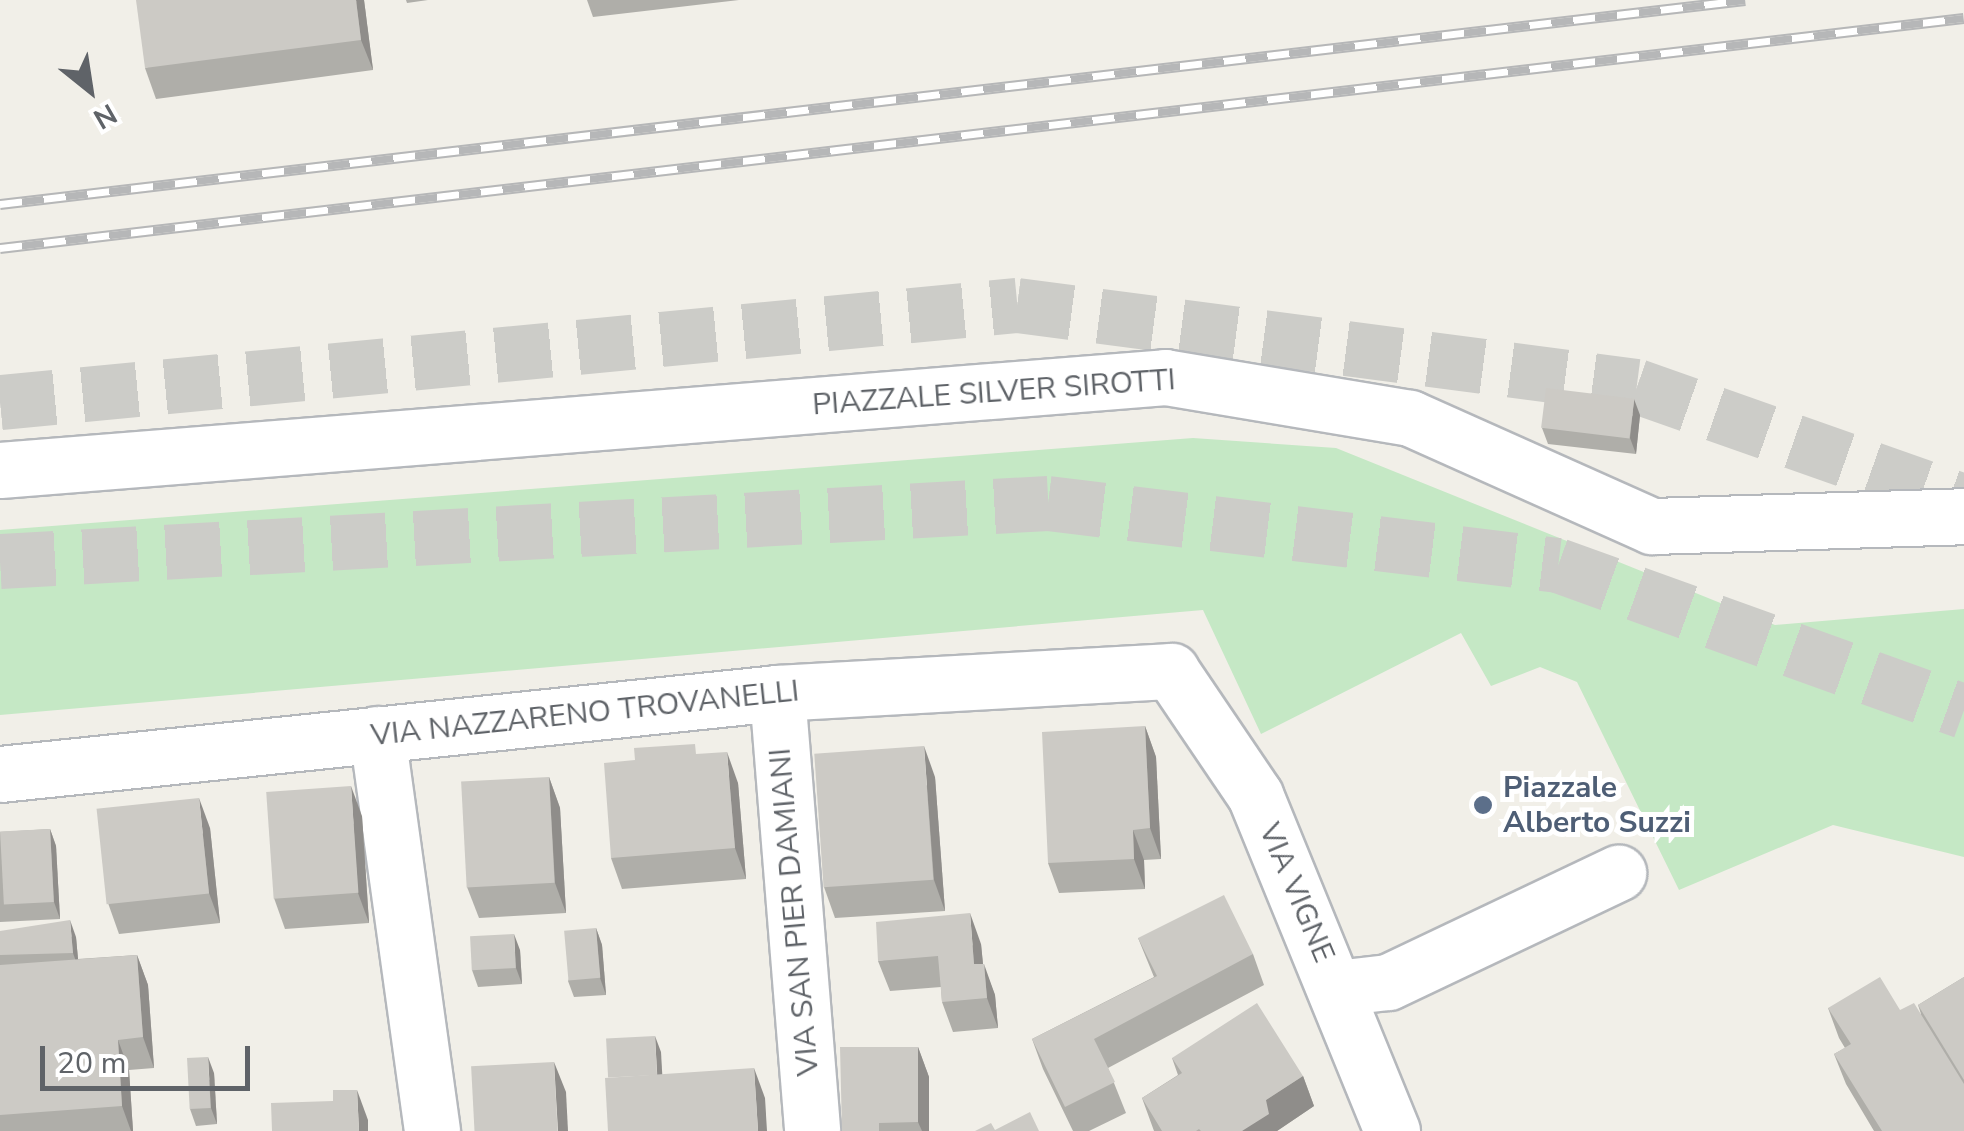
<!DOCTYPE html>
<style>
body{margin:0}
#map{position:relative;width:1964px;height:1131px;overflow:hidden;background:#f1efe8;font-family:"Nunito Sans",sans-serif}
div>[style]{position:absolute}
.green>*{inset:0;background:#c5e8c5}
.highway-tunnel>*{height:55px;margin-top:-27.5px;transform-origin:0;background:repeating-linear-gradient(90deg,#ccccc8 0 55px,transparent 0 83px)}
.roads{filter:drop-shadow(2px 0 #b5b8bc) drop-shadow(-2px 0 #b5b8bc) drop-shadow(0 2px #b5b8bc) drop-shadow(0 -2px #b5b8bc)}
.minor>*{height:55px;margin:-27.5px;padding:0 27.5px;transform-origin:27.5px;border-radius:27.5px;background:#fff}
.rail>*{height:11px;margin-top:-5.5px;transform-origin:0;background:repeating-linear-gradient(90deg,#fff 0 22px,#b6b7b8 0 44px);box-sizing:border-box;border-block:2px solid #b6b7b8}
.wall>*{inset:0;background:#afaea9}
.shaded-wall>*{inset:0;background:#8f8d8a}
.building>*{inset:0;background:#cccac5;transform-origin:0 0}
.dots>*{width:28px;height:28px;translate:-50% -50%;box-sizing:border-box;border:5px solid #fff;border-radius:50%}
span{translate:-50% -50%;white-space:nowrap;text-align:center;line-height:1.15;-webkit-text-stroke:10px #fff;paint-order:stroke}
.street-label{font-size:30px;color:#5f6368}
.service-label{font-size:30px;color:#4e5e75;font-weight:700}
.left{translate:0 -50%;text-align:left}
.north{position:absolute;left:40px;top:40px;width:100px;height:100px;-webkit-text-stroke:8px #fff;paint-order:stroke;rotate:150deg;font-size:28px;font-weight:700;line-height:40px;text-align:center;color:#5f6368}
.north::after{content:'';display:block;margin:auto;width:35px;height:45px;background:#5f6368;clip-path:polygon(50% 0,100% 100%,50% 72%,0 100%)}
.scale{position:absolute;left:40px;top:1046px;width:210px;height:45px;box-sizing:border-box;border:5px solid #5f6368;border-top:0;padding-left:12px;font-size:30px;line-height:35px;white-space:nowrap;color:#5f6368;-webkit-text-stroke:8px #fff;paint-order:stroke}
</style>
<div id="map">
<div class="green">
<div style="clip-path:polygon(1193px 438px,1336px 448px,1775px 625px,1964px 609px,1964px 857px,1833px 825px,1679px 890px,1577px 682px,1540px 667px,1491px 686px,1461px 633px,1261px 734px,1203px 610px,0 715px,0 530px)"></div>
</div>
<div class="highway-tunnel">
<div style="left:0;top:402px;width:1022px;rotate:-5.45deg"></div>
<div style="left:1017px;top:305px;width:625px;rotate:7.44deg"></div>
<div style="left:1637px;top:386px;width:347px;rotate:19.4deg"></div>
<div style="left:0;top:561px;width:1050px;rotate:-3.17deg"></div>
<div style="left:1048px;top:503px;width:514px;rotate:6.93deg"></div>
<div style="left:1558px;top:565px;width:431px;rotate:19.8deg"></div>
</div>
<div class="roads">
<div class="minor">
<div style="left:0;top:470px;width:1169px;rotate:-4.56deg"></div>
<div style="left:1165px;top:377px;width:248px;rotate:9.5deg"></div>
<div style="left:1410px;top:418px;width:265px;rotate:24.1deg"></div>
<div style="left:1652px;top:526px;width:312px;rotate:-1.8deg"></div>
<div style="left:777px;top:693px;width:439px;rotate:85.4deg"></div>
<div style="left:377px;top:734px;width:401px;rotate:82.1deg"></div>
<div style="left:0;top:774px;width:781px;rotate:-5.95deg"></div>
<div style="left:777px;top:693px;width:395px;rotate:-3.2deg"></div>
<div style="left:1171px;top:671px;width:150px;rotate:55.9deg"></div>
<div style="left:1255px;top:795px;width:363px;rotate:67.8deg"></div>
<div style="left:1336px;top:988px;width:52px;rotate:-6.6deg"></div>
<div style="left:1388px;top:982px;width:255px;rotate:-25.4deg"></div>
</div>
</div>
<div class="rail">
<div style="left:0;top:204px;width:1757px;rotate:-6.67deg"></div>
<div style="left:0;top:248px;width:1977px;rotate:-6.68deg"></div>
</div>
<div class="wall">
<div style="clip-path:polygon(364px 0,373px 70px,156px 99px,145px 68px)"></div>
<div style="clip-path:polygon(406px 0,428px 0,407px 3px)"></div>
<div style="clip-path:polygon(587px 0,739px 0,593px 17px)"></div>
<div style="clip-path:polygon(1640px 415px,1636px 454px,1548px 444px,1542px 428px)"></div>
<div style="clip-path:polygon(1145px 726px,1156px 757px,1161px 859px,1144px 860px,1145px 889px,1059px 893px,1048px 863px)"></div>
<div style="clip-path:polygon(699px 754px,738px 783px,746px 879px,622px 889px,611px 858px)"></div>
<div style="clip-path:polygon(549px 777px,560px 808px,566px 913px,479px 918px,467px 887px)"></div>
<div style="clip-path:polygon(935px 777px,945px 911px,835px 918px,824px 887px)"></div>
<div style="clip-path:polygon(362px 816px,369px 923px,285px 929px,274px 898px)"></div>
<div style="clip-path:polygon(210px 828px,220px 923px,119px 934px,108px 903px)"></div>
<div style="clip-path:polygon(50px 829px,56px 846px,60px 919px,0 922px,0 832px)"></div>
<div style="clip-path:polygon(596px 928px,602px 945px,606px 995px,574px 997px,568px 981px)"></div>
<div style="clip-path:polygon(0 931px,76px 937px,78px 959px,137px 955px,148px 985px,154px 1068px,129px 1070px,133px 1131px,0 1131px)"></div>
<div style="clip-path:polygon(1138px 938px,1253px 954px,1264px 985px,1108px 1068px,1126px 1113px,1089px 1131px,1073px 1131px,1043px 1069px,1032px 1039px,1154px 977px)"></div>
<div style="clip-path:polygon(981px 944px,983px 964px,995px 995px,998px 1028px,953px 1032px,942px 1002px,941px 987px,890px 991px,878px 961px)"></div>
<div style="clip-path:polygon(520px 950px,522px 984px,478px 987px,472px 970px)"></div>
<div style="clip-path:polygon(1964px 977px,1964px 1131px,1874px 1131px,1846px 1084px,1834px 1054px,1845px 1048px,1839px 1038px,1828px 1008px,1900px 1010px,1921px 1014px,1918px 1005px)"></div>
<div style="clip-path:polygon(918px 1047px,929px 1077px,929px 1131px,842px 1131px)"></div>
<div style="clip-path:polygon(1172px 1058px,1303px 1076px,1314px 1106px,1277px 1131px,1154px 1131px,1142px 1098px,1178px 1075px)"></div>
<div style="clip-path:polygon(214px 1073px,217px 1124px,196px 1126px,190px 1109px)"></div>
</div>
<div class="shaded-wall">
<div style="clip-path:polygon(356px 0,364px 0,373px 70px,361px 40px)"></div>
<div style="clip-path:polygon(1634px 399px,1640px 415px,1636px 454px,1630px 438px)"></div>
<div style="clip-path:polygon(1145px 726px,1156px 757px,1161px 859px,1150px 828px)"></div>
<div style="clip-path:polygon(924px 746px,935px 777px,945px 911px,934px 880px)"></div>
<div style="clip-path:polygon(727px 752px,738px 783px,746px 879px,735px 848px)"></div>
<div style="clip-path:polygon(549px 777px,560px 808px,566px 913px,555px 883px)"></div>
<div style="clip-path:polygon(351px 786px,362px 816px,369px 923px,358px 893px)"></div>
<div style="clip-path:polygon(199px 798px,210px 828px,220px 923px,209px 893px)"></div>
<div style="clip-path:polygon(50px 829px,56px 846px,60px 919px,54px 902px)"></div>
<div style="clip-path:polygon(1133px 830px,1144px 860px,1145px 889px,1134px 859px)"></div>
<div style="clip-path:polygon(970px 913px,981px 944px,986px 995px,974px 964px)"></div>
<div style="clip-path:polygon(70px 920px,76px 937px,79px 970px,73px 953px)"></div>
<div style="clip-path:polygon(596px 928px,602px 945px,606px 995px,600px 978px)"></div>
<div style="clip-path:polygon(514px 934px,520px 950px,522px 984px,516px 968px)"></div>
<div style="clip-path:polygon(137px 955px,148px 985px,154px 1068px,143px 1037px)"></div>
<div style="clip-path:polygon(984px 964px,995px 995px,998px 1028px,987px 998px)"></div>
<div style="clip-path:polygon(655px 1036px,661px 1052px,664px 1105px,658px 1089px)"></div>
<div style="clip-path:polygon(118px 1040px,129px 1070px,133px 1131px,131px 1131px,122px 1106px)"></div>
<div style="clip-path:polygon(918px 1047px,929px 1077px,929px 1131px,922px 1131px,918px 1122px)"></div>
<div style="clip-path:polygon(208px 1057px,214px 1073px,217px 1124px,211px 1108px)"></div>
<div style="clip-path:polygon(554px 1062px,566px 1092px,568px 1131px,558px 1131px)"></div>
<div style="clip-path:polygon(754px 1068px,765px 1098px,767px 1131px,758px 1131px)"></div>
<div style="clip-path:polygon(1303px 1076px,1314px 1106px,1277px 1131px,1242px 1131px,1266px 1100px)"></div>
<div style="clip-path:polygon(357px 1090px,368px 1120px,368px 1131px,359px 1131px)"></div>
</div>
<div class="building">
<div style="clip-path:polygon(136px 0,356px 0,361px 40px,145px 68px)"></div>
<div style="left:1546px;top:388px;width:89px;height:40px;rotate:7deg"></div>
<div style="clip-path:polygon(1145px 726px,1150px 828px,1133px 830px,1134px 859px,1048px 863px,1042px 732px)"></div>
<div style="clip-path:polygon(695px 744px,696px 754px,727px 752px,735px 848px,611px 858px,604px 763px,635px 760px,634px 748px)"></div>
<div style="left:924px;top:746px;width:134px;height:110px;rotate:86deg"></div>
<div style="left:549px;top:777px;width:106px;height:88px;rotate:87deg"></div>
<div style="left:351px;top:786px;width:107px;height:85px;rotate:86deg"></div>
<div style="left:199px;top:798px;width:96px;height:103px;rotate:84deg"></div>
<div style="left:50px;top:829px;width:73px;height:50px;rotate:87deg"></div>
<div style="clip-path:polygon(1224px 895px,1253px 954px,1094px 1039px,1115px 1082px,1065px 1107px,1032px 1039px,1157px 976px,1138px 938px)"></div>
<div style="clip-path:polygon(970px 913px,974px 964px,984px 964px,987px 998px,942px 1002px,938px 956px,878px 961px,876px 922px)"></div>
<div style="clip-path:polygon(70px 920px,73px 953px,0 955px,0 931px)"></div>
<div style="left:596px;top:928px;width:50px;height:32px;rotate:85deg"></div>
<div style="left:514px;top:934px;width:34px;height:44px;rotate:87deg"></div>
<div style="clip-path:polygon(137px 955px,143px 1037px,118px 1040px,122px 1106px,0 1115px,0 965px)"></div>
<div style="clip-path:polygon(1880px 977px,1900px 1010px,1914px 1003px,1964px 1084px,1964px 1131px,1882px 1131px,1834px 1054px,1851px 1044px,1828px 1008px)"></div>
<div style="clip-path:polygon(1964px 977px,1964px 1080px,1918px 1005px)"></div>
<div style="clip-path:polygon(1257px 1003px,1303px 1076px,1266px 1100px,1269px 1114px,1242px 1131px,1201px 1131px,1199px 1129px,1196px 1131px,1162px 1131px,1142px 1098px,1182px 1073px,1172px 1058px)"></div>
<div style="left:655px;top:1036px;width:39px;height:49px;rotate:87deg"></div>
<div style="clip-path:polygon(840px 1047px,918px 1047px,918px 1122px,879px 1123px,879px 1131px,842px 1131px)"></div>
<div style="left:208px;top:1057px;width:51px;height:21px;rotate:87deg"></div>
<div style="left:554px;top:1062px;width:69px;height:83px;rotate:87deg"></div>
<div style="clip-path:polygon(754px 1068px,758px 1131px,608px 1131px,605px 1078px)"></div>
<div style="clip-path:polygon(333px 1090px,357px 1090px,359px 1131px,272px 1131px,271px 1103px,333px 1101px)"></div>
<div style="clip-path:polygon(1030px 1112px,1039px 1131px,975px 1131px,991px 1123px,995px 1130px)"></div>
</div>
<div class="dots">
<div style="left:1483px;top:805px;background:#5c6f8a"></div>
</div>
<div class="street-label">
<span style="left:994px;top:393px;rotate:-4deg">PIAZZALE SILVER SIROTTI</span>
<span style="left:585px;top:714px;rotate:-6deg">VIA NAZZARENO TROVANELLI</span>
<span style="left:1296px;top:893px;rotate:67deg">VIA VIGNE</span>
<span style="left:795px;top:912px;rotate:-95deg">VIA SAN PIER DAMIANI</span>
</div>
<div class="service-label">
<span class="left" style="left:1503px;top:805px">Piazzale<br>Alberto Suzzi</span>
</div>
<div class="north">N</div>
<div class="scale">20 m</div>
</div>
